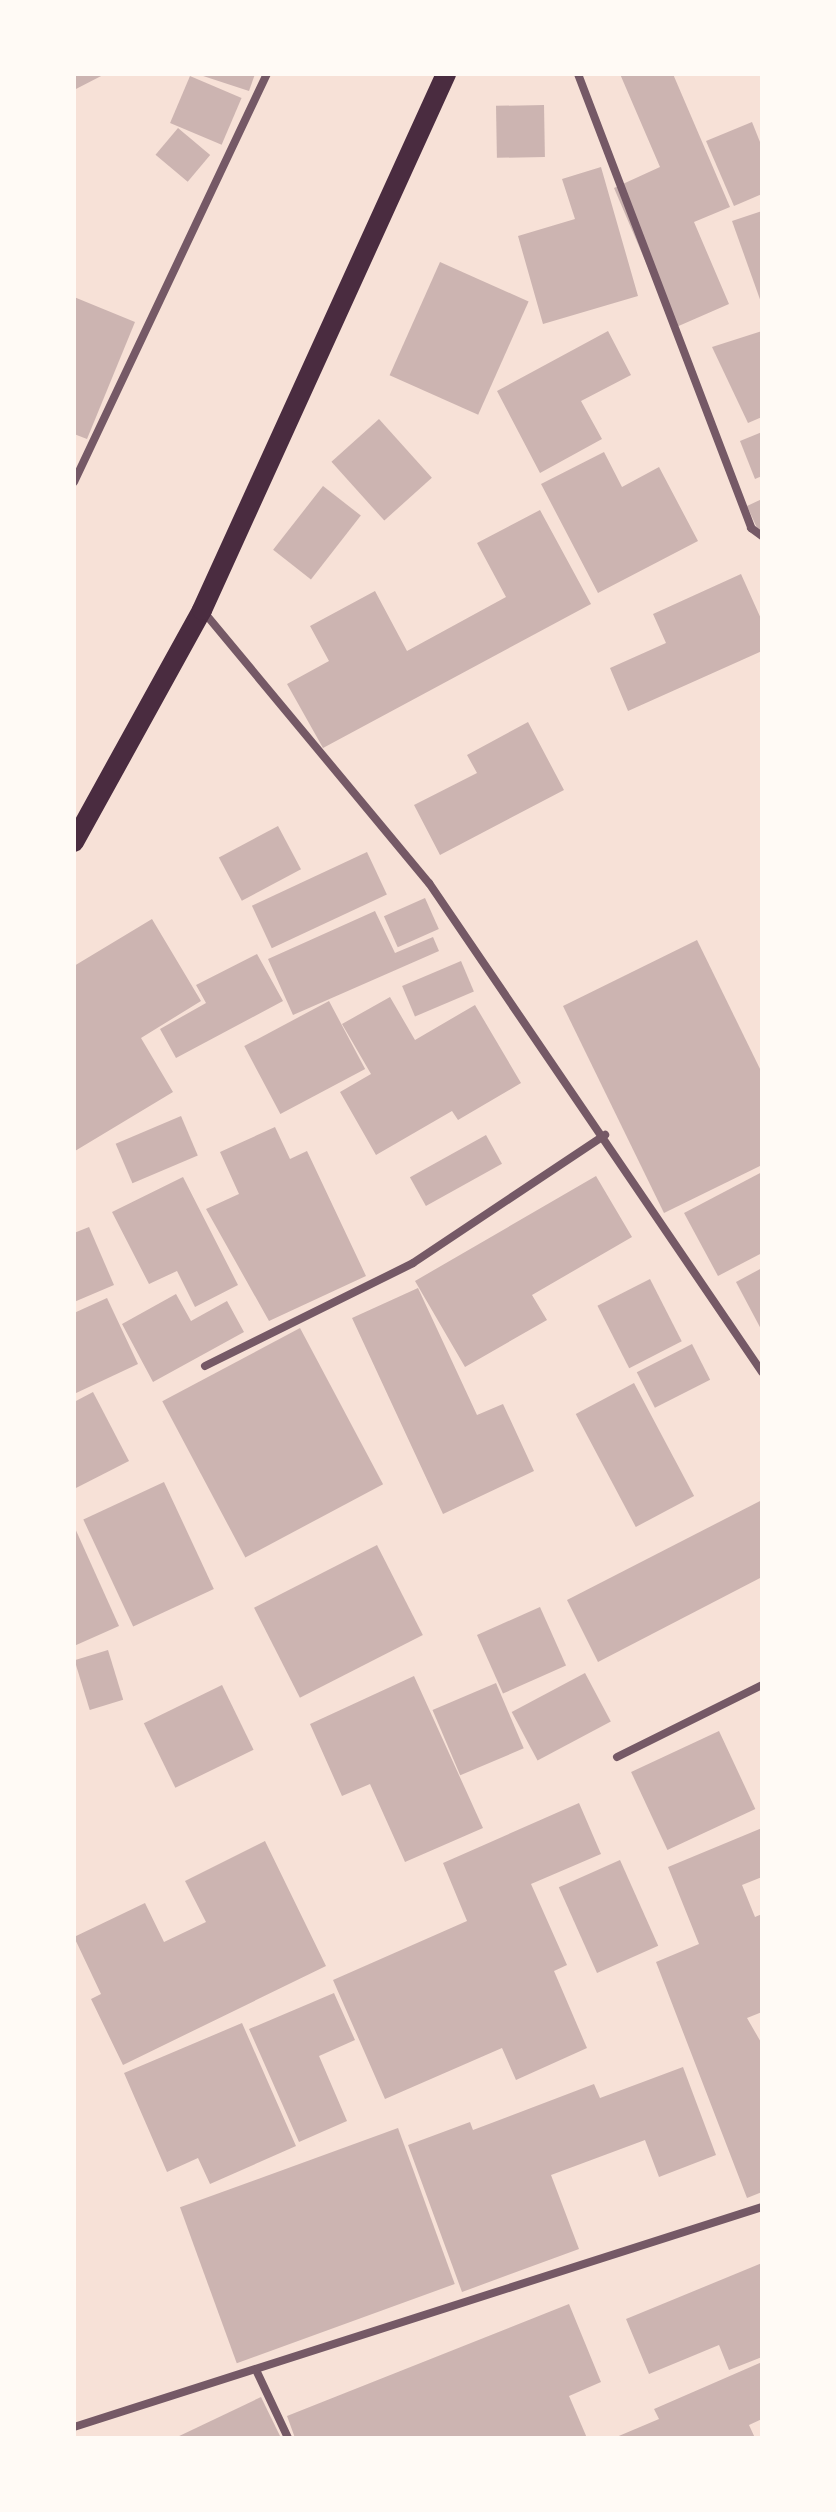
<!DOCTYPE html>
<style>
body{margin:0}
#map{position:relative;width:836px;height:2512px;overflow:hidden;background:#f7e1d7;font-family:"Asap Condensed",sans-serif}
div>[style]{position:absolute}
.building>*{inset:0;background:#ccb4b1;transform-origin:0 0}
.minor>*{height:8px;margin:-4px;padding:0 4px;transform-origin:4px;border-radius:4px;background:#755966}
.primary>*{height:20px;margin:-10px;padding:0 10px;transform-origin:10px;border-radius:10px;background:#4a2c40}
span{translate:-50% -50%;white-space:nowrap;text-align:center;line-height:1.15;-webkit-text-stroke:8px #fffaf5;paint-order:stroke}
.frame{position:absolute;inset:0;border:76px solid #fffaf5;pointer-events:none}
</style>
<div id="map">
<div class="building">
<div style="clip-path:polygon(74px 74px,105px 74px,74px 90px)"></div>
<div style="clip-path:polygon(197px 74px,255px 74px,249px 91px)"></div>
<div style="clip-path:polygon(620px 74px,673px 74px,730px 207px,694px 222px,729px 304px,674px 328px,614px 188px,660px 167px)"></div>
<div style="left:190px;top:76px;width:56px;height:51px;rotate:23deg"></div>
<div style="left:544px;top:105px;width:52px;height:48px;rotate:89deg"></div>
<div style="clip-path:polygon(752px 122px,762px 147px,762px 194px,734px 206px,706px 141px)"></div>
<div style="left:178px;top:128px;width:42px;height:35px;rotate:40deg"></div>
<div style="clip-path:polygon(601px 167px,638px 296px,543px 324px,518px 236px,575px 219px,562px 179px)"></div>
<div style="clip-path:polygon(762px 211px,762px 305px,732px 221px)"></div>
<div style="left:440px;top:262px;width:97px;height:124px;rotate:24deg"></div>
<div style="clip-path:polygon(74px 297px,135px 322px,87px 439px,74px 434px)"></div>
<div style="clip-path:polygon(608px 331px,631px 375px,581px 401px,602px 439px,540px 473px,497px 391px)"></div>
<div style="clip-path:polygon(762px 331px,762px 417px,748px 423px,712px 347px)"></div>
<div style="left:379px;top:419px;width:79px;height:64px;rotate:48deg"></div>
<div style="clip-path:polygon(762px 432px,762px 476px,755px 479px,740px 441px)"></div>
<div style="clip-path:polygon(604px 452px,622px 487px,659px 467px,698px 541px,598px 593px,541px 484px)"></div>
<div style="left:323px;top:486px;width:48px;height:81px;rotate:38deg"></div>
<div style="clip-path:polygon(762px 499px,762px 539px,747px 506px)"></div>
<div style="clip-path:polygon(540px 510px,591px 604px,323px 748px,287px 684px,329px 661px,310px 626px,375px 591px,407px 651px,506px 597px,477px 543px)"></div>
<div style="clip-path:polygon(741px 574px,762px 621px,762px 651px,628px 711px,610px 668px,666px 643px,653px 614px)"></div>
<div style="clip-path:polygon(528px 722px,564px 790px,440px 855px,414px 805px,477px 773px,467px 755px)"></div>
<div style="left:278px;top:826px;width:49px;height:67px;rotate:62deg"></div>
<div style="left:367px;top:852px;width:47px;height:127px;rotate:65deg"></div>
<div style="left:425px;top:898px;width:34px;height:45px;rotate:66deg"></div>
<div style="clip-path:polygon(375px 911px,395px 953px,433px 937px,439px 951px,293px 1015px,268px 959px)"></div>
<div style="clip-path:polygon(152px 919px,201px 1001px,141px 1038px,173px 1092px,75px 1151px,74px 966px)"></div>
<div style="clip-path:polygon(697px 940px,762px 1073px,762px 1165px,664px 1213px,563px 1006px)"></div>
<div style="clip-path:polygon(257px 954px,283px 1001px,176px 1058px,160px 1029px,206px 1003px,196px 985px)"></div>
<div style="left:461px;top:961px;width:33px;height:64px;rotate:67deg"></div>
<div style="clip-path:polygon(390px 997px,415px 1040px,475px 1005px,521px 1083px,458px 1120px,452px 1111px,376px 1155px,340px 1092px,371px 1074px,342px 1024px)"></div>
<div style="left:329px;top:1001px;width:77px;height:96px;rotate:62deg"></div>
<div style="left:181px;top:1116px;width:43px;height:71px;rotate:67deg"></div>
<div style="clip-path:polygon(275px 1127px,290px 1159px,307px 1151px,366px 1276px,269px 1321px,206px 1209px,239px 1194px,220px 1152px)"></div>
<div style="left:486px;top:1135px;width:33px;height:87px;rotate:61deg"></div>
<div style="clip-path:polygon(762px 1172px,762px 1253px,718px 1276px,684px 1213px)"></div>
<div style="clip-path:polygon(596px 1176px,632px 1237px,532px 1295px,547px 1320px,465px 1367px,415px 1281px)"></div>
<div style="clip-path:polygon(183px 1177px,238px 1285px,195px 1307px,177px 1271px,149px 1284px,112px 1212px)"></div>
<div style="clip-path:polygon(89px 1227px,114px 1285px,74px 1302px,74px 1233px)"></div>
<div style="clip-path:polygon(762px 1268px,762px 1331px,736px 1282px)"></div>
<div style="left:650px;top:1279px;width:70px;height:59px;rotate:63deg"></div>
<div style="clip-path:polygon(418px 1288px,477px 1415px,503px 1404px,534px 1471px,443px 1514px,352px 1318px)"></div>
<div style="clip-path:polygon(176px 1294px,191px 1321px,227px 1301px,244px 1332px,153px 1382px,122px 1324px)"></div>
<div style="clip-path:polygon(107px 1298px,138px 1364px,74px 1394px,74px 1313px)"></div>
<div style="left:300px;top:1328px;width:177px;height:156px;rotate:62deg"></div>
<div style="left:692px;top:1344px;width:40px;height:62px;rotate:63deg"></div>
<div style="left:634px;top:1383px;width:128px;height:66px;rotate:62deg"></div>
<div style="clip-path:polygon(93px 1392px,129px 1461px,74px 1489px,74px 1402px)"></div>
<div style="left:164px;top:1482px;width:118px;height:89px;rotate:65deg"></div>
<div style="clip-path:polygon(762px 1500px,762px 1577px,598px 1662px,567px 1600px)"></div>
<div style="clip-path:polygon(74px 1526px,119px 1626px,74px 1646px)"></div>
<div style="left:377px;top:1545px;width:101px;height:138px;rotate:63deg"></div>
<div style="left:540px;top:1607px;width:64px;height:69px;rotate:66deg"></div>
<div style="left:108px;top:1650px;width:52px;height:35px;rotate:73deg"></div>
<div style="left:585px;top:1673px;width:55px;height:83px;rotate:62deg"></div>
<div style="clip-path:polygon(414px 1676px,483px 1828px,405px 1862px,370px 1784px,342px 1796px,310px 1724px)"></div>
<div style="left:496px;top:1683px;width:71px;height:69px;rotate:67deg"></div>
<div style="left:222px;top:1685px;width:72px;height:87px;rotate:64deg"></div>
<div style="left:719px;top:1731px;width:86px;height:97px;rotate:65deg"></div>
<div style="clip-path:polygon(579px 1803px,601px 1854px,531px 1884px,567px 1965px,554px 1971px,587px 2048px,516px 2080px,502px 2048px,385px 2099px,333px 1980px,467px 1921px,443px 1863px)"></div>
<div style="clip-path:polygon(762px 1828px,762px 1877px,742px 1885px,755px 1917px,762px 1914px,762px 2012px,747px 2018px,762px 2044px,762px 2192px,747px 2198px,656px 1962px,699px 1944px,668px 1867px)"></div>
<div style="clip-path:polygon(265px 1841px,326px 1966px,123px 2065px,91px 1999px,101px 1994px,74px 1937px,145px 1903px,164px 1942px,206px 1922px,185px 1881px)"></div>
<div style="left:620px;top:1860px;width:94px;height:67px;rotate:66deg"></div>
<div style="clip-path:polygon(334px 1993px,355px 2040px,319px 2056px,347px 2121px,299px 2142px,249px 2029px)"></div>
<div style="clip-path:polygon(242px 2023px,296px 2146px,210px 2184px,198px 2158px,167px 2172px,124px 2073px)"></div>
<div style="clip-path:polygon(683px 2067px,716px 2155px,659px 2177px,645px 2140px,551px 2175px,579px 2249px,462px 2292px,408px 2145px,470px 2122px,473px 2130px,594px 2084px,600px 2098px)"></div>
<div style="left:398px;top:2128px;width:166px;height:232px;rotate:70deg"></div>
<div style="clip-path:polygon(762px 2263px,762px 2357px,729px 2370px,719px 2345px,649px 2374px,626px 2319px)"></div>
<div style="clip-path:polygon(569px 2304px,601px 2382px,569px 2396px,587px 2438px,295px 2438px,287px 2416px)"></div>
<div style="clip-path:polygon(762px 2362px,762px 2419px,749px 2425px,755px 2438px,614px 2438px,659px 2419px,654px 2409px)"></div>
<div style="clip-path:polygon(261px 2397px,281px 2438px,175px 2438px)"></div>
</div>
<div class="minor">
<div style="left:578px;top:74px;width:486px;rotate:69.1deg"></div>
<div style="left:751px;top:528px;width:14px;rotate:36deg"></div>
<div style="left:74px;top:482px;width:451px;rotate:-64.7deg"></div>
<div style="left:203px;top:611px;width:354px;rotate:50.3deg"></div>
<div style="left:429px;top:883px;width:592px;rotate:55.75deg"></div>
<div style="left:205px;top:1366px;width:232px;rotate:-26.3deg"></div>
<div style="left:413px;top:1263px;width:231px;rotate:-33.7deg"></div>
<div style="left:617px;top:1757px;width:162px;rotate:-26.4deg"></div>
<div style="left:257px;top:2372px;width:73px;rotate:64.8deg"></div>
<div style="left:74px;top:2427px;width:722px;rotate:-17.73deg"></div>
</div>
<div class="primary">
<div style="left:74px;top:842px;width:265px;rotate:-61.1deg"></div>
<div style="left:202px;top:610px;width:589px;rotate:-65.52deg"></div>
</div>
<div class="frame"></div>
</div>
